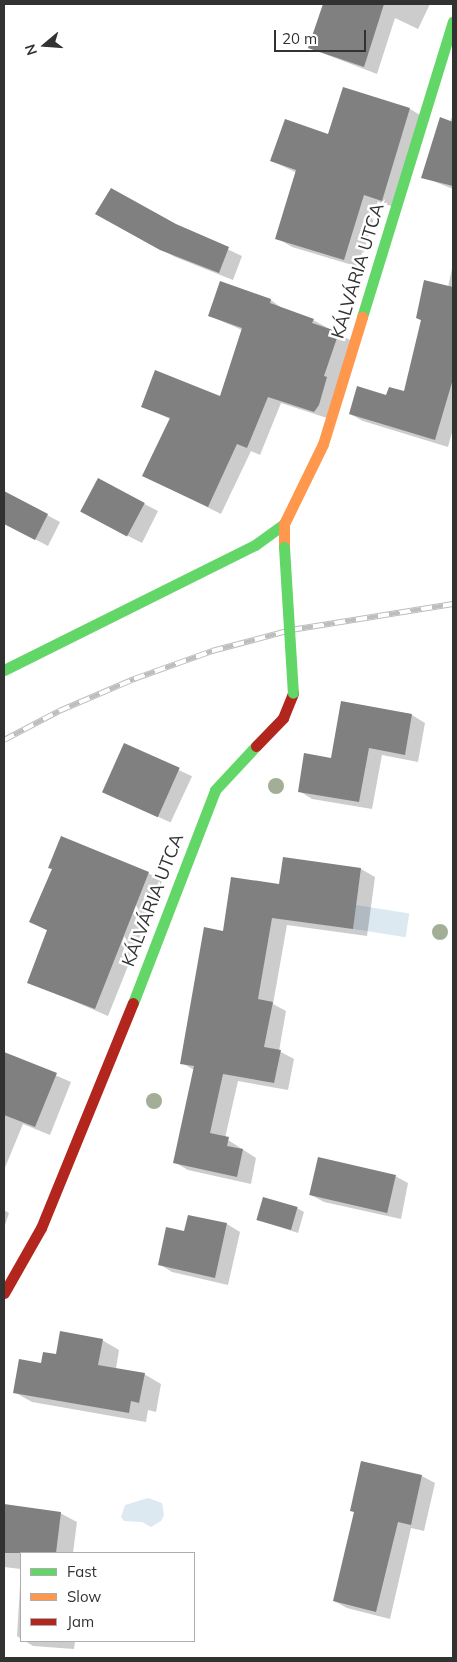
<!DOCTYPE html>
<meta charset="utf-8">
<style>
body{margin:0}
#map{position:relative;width:457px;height:1662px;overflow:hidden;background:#fff;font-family:Mulish,sans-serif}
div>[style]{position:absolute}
.water>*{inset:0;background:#dce9f0;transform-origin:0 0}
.shadow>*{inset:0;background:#0003;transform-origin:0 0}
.building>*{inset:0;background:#808080;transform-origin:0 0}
.fast>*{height:11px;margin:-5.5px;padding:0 5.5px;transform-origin:5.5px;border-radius:5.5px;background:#63d668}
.slow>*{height:11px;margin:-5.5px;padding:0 5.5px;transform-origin:5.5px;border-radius:5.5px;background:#ff974d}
.jam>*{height:11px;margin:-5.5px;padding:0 5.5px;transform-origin:5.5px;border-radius:5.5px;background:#b3261e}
.rail>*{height:5.5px;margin-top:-2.75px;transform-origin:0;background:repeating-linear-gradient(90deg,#fff 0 11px,#bebebe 0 22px);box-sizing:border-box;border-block:1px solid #bebebe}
.fast-bridge>*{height:11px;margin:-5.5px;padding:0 5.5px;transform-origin:5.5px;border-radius:5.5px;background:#63d668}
.trees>*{width:16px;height:16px;margin:-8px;border-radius:50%;background:#a2ae96}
span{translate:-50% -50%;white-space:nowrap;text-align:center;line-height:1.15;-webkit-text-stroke:5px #fff;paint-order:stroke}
.street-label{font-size:18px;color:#323232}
.frame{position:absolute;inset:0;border:5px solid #323232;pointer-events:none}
.legend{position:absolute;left:20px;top:1552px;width:175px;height:90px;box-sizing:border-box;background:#fff;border:1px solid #adadad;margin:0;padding:6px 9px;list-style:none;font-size:15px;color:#323232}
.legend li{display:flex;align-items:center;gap:10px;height:25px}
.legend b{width:25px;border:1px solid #adadad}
.north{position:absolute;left:20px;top:20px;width:50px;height:50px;-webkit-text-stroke:4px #fff;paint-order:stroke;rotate:252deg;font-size:14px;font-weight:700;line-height:20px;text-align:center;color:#323232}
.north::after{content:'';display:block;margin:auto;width:18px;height:22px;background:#323232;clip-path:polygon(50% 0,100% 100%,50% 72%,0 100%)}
.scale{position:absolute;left:274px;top:30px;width:92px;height:22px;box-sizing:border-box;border:2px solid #323232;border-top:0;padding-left:6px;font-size:15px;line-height:18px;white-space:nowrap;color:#323232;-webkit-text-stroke:4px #fff;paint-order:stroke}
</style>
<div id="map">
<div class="water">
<div style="left:356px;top:905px;width:54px;height:24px;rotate:9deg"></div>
<div style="clip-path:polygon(148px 1498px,162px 1503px,164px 1515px,161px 1521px,151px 1527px,142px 1522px,124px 1521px,121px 1517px,125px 1505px)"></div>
</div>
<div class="shadow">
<div style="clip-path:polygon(348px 4px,430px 4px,418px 29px,395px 18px,377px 74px,309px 48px,339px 24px)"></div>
<div style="clip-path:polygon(410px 109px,425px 118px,397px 208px,379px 202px,359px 267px,292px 247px,277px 238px,297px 173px,272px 161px,329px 136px)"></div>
<div style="clip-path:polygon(453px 115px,453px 189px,423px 177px)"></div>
<div style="clip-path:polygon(97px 214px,175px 225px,242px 256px,233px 280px,175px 257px)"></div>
<div style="clip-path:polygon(453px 264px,453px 429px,448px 447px,363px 421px,350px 414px,405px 393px,422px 321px,417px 318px,448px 287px)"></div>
<div style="clip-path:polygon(271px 300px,283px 309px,313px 320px,352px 341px,327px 418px,281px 403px,260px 455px,251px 451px,221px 514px,144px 476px,170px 419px,143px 406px,221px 398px,242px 330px,210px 316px)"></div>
<div style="clip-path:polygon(98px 480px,158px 511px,142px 543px,95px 519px)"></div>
<div style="clip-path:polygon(4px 492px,60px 522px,48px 546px,4px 523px)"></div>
<div style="clip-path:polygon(342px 703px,412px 715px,425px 723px,418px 762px,382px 755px,372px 809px,312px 799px,299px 791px,332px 760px)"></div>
<div style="left:125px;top:745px;width:74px;height:51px;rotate:25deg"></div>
<div style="clip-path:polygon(361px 869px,375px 877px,367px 936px,287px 925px,273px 1004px,286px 1011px,279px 1051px,294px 1059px,288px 1090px,238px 1081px,225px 1138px,256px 1158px,251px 1184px,188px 1170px,174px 1162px,194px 1070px,182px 1063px,224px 932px,280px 886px)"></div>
<div style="clip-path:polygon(148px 873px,162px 881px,108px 1016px,29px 982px,48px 931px,31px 922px)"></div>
<div style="clip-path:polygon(4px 1053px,71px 1082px,50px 1135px,23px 1124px,4px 1170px)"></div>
<div style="clip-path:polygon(395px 1176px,408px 1183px,401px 1219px,324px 1202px,311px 1195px)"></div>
<div style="clip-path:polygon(297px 1208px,304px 1212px,298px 1233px,258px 1220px)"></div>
<div style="clip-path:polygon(4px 1210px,9px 1213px,4px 1228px)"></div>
<div style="clip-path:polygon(227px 1224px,240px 1232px,228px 1285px,172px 1272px,159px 1264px,185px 1232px)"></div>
<div style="clip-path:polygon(102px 1340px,119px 1350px,116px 1369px,144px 1374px,161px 1384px,156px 1412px,148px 1410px,146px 1422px,32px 1402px,14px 1392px,42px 1364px)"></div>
<div style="clip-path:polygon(362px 1462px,422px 1476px,435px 1483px,424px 1531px,411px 1528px,390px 1619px,347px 1608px,334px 1601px,356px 1512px)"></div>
<div style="clip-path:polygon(4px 1506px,60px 1513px,77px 1522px,73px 1553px,21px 1553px,21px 1639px,17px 1636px,21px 1569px,4px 1567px)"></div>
<div style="clip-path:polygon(25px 1641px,75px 1641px,74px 1649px,33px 1646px)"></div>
</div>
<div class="building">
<div style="clip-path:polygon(323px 4px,384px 4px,364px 67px,308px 48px)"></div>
<div style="clip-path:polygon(343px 87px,410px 108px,382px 201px,364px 195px,344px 260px,275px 239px,296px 170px,270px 161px,285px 119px,328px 134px)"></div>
<div style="clip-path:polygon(440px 117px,453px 122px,453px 186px,421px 178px)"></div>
<div style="clip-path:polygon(111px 188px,176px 224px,229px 247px,219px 273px,160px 250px,95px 214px)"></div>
<div style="clip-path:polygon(424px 280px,453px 287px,453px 379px,435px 440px,349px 414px,357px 386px,386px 395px,389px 387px,404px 391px,421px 320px,416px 318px)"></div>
<div style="clip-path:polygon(220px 281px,271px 299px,270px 303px,314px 319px,312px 323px,339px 332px,324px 376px,327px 377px,319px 405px,314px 412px,268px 397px,247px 448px,237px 444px,208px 507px,142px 476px,170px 418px,141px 407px,155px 370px,220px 396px,242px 328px,208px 316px)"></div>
<div style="left:98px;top:478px;width:53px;height:38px;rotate:28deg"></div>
<div style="clip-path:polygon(4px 491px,48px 514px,35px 540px,4px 524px)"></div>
<div style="clip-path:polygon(341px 701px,412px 714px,405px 755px,369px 748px,359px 802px,298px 792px,304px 753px,331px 758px)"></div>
<div style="left:124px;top:743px;width:61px;height:54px;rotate:24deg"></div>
<div style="clip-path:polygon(61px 836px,149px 872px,95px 1009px,27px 983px,47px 930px,29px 922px,52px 869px,48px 868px)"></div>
<div style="clip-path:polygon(283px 857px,361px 868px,353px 929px,272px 918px,258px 999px,273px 1002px,264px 1047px,281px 1050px,274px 1083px,223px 1074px,210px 1133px,229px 1137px,227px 1146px,243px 1149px,237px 1177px,173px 1163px,194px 1066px,180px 1064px,204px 927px,223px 931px,231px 877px,279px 884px)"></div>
<div style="clip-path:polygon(4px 1052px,57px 1073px,35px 1127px,4px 1115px)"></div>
<div style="left:318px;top:1157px;width:80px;height:39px;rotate:13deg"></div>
<div style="left:263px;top:1197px;width:36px;height:24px;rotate:16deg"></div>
<div style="clip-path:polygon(188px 1215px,227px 1223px,215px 1278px,158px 1265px,166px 1227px,184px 1231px)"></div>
<div style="clip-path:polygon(60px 1331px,103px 1339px,98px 1365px,145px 1373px,139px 1403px,131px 1401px,129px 1413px,13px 1393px,19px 1359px,41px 1363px,43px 1352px,56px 1354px)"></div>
<div style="clip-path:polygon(361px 1461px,422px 1475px,411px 1525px,398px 1522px,376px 1612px,333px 1601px,354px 1512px,350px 1511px)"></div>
<div style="clip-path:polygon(4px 1504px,61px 1512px,56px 1553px,4px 1553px)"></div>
</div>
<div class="fast">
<div style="left:362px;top:317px;width:309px;rotate:-72.9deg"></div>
<div style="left:4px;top:670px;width:280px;rotate:-26.5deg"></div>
<div style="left:255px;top:545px;width:36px;rotate:-36deg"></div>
<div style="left:133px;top:1003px;width:228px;rotate:-68.9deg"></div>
<div style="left:215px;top:790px;width:60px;rotate:-47deg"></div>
</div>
<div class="slow">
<div style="left:284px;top:547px;width:23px;rotate:-90deg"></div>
<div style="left:284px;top:524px;width:89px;rotate:-64deg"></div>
<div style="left:323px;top:444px;width:133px;rotate:-72.9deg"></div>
</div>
<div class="jam">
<div style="left:256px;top:746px;width:39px;rotate:-46deg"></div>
<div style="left:283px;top:718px;width:27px;rotate:-68deg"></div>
<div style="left:4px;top:1293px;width:75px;rotate:-60.4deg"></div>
<div style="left:41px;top:1228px;width:243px;rotate:-67.8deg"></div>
</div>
<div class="rail">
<div style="left:4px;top:740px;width:62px;rotate:-27.8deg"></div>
<div style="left:59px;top:711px;width:82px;rotate:-23.1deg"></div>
<div style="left:134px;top:679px;width:83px;rotate:-19.7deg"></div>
<div style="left:212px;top:651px;width:82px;rotate:-14.9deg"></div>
<div style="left:291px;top:630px;width:164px;rotate:-9.1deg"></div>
</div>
<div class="fast-bridge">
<div style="left:284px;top:547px;width:146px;rotate:86.5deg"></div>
</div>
<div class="trees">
<div style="left:276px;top:786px"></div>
<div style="left:440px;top:932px"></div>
<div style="left:154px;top:1101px"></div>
</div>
<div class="street-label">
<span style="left:358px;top:271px;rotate:-73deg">KÁLVÁRIA UTCA</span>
<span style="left:153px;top:900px;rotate:-69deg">KÁLVÁRIA UTCA</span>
</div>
<div class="frame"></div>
<ul class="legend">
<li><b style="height:6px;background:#63d668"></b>Fast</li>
<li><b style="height:6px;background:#ff974d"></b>Slow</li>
<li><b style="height:6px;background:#b3261e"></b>Jam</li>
</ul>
<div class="north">N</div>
<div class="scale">20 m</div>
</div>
